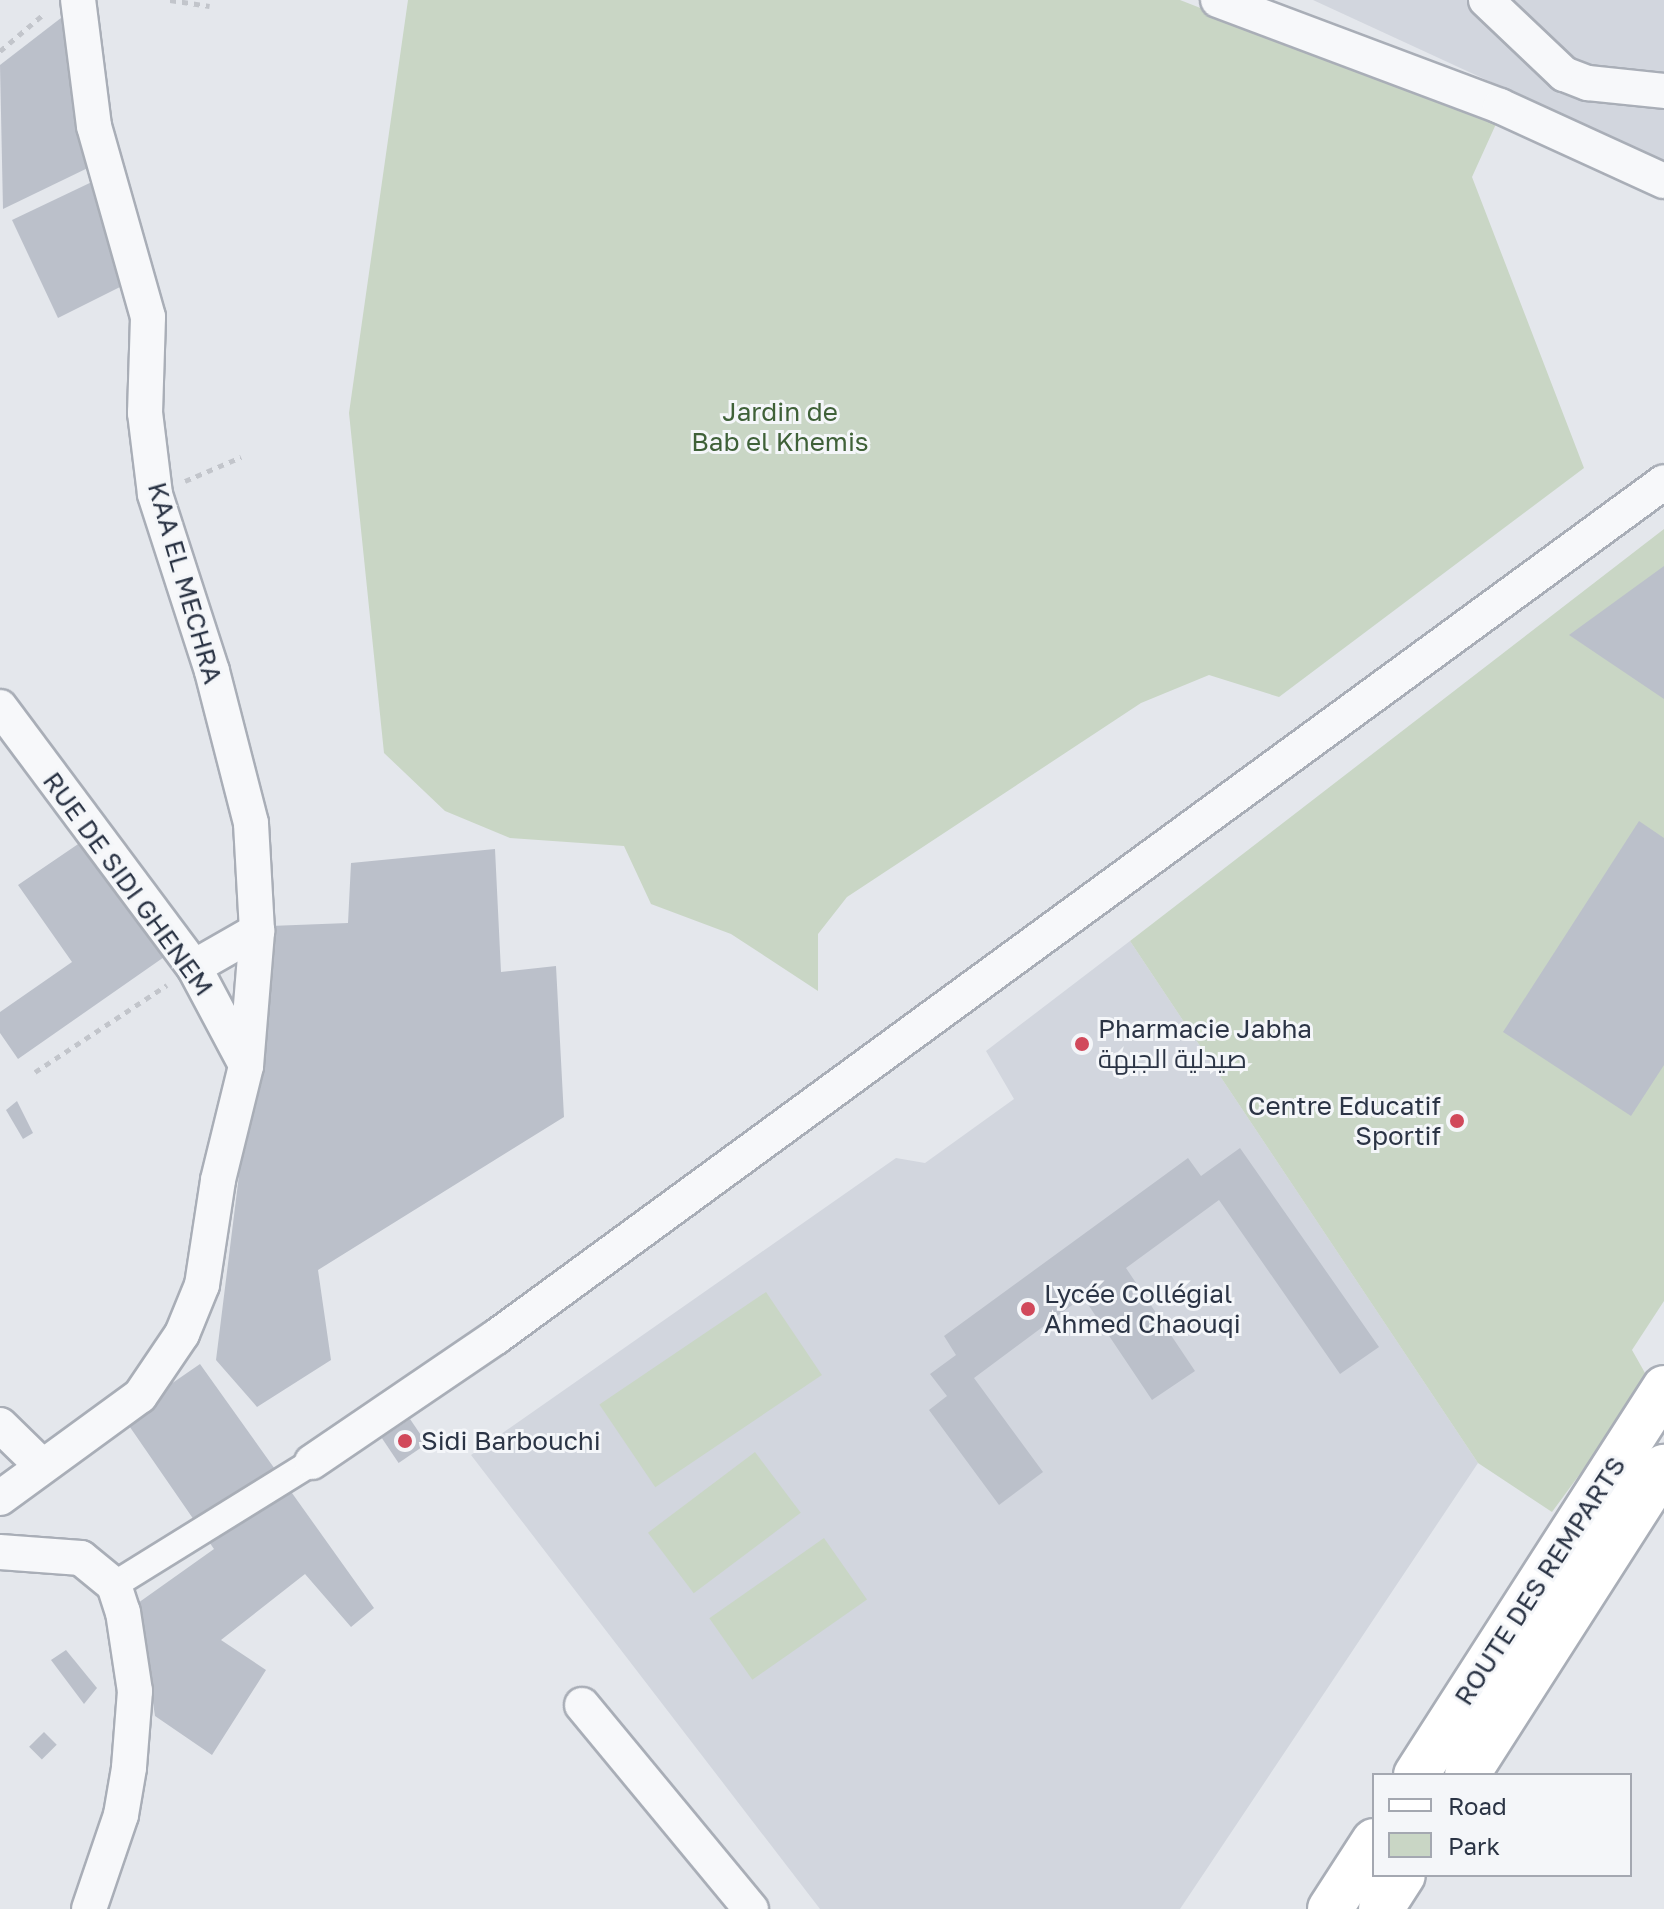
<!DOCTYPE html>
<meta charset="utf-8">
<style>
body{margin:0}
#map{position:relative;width:1664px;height:1909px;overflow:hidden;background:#e4e7ec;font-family:"Golos Text",Cairo,sans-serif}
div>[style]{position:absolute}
.built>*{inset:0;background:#d2d6de}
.green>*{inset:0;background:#c9d6c5;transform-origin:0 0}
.building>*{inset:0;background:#bbc0ca;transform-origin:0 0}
.path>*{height:5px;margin-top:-2.5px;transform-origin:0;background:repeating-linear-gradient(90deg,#c2c5cb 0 6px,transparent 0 12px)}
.roads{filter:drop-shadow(2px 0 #a9aeb7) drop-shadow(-2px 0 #a9aeb7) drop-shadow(0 2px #a9aeb7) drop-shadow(0 -2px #a9aeb7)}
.pedestrian>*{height:26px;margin:-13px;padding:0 13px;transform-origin:13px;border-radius:13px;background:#f7f8fa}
.minor>*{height:34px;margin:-17px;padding:0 17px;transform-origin:17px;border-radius:17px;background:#f7f8fa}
.secondary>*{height:44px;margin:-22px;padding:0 22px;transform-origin:22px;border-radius:22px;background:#fff}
.dots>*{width:22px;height:22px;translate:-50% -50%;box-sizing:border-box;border:4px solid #f4f6f9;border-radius:50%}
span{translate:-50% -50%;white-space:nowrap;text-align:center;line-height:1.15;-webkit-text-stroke:6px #f4f6f9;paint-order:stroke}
.park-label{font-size:26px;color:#3f6138}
.street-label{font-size:26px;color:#2b3445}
.poi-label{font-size:26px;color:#2b3445}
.left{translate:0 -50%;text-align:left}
.right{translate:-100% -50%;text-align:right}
.legend{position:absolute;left:1372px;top:1773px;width:260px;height:104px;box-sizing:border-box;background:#f4f6f9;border:2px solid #a4a8b1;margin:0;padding:10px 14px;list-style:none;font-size:24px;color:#2b3445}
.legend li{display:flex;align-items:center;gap:16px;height:40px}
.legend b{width:40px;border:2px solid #a4a8b1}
</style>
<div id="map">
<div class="built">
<div style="clip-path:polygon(1313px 0,1664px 0,1664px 162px)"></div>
<div style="clip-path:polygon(1130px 941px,1478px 1463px,1180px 1909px,820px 1909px,471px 1455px,896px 1158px,925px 1163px,1014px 1099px,986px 1051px)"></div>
</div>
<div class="green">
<div style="clip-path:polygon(408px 0,1180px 0,1496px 124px,1472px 177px,1584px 468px,1279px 697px,1209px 675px,1141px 703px,847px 897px,818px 934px,818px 991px,731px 934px,651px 904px,624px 846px,510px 838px,445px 811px,384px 753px,349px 413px)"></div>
<div style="clip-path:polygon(1664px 529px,1664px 1301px,1632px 1350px,1649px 1380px,1552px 1512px,1478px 1463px,1130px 941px)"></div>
<div style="left:766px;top:1292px;width:100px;height:201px;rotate:56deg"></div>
<div style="left:755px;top:1452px;width:76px;height:134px;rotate:53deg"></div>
<div style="left:824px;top:1538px;width:75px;height:140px;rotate:55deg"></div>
</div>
<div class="building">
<div style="clip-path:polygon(70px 11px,94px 165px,3px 209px,0 65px)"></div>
<div style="clip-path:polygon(96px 180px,128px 283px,58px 318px,12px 220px)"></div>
<div style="clip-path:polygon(1664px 566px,1664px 699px,1569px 635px)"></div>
<div style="clip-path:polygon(1639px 821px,1664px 838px,1664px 1065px,1631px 1116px,1503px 1032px)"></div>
<div style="clip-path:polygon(87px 838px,167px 955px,18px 1059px,0 1033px,0 1012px,72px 962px,18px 885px)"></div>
<div style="clip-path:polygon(495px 849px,501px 972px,556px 966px,564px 1117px,318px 1270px,331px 1360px,257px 1407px,216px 1360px,270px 926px,348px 923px,351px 863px)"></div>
<div style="clip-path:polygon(17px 1101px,33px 1133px,23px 1139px,6px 1110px)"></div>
<div style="clip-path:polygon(1240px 1148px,1379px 1347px,1340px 1374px,1219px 1200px,1126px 1268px,1195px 1371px,1152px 1400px,1083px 1297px,974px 1378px,1043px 1472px,999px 1505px,929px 1410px,947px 1396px,930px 1374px,956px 1355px,944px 1336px,1188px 1158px,1201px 1176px)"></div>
<div style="clip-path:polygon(200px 1364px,374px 1608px,351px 1627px,305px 1574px,221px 1640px,266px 1670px,212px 1755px,155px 1716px,138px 1603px,214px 1549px,123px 1417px)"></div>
<div style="left:410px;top:1419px;width:30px;height:34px;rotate:56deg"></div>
<div style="clip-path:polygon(66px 1650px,97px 1688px,84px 1704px,51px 1660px)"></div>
<div style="left:44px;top:1732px;width:18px;height:21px;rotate:45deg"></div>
</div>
<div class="path">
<div style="left:170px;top:0;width:40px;rotate:8.5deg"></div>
<div style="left:0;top:51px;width:59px;rotate:-40.2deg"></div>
<div style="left:185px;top:481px;width:61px;rotate:-23.2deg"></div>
<div style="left:35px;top:1072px;width:158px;rotate:-33.4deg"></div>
</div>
<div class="roads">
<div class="pedestrian">
<div style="left:114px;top:1585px;width:233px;rotate:-31.8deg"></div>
</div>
<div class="minor">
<div style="left:1218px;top:0;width:301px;rotate:20.6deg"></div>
<div style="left:1500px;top:106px;width:180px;rotate:24.6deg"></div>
<div style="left:1486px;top:0;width:108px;rotate:43.5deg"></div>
<div style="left:1564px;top:74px;width:26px;rotate:21deg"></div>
<div style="left:1588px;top:83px;width:76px;rotate:6deg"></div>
<div style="left:0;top:707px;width:324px;rotate:53.3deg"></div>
<div style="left:194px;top:967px;width:111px;rotate:62deg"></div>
<div style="left:194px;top:967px;width:73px;rotate:-29.7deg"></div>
<div style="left:0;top:1425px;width:59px;rotate:44.3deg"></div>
<div style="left:312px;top:1462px;width:222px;rotate:-34.2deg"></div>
<div style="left:496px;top:1337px;width:1447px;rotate:-36.2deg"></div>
<div style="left:0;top:1498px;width:173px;rotate:-36.1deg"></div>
<div style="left:140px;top:1396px;width:75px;rotate:-55.9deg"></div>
<div style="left:182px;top:1334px;width:53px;rotate:-67.8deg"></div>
<div style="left:202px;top:1285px;width:106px;rotate:-81.3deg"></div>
<div style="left:218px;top:1180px;width:117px;rotate:-76.2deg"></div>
<div style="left:246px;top:1066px;width:135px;rotate:-85.3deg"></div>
<div style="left:257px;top:931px;width:108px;rotate:-93.2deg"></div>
<div style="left:251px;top:823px;width:157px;rotate:-104.4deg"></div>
<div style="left:212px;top:671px;width:186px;rotate:-107.9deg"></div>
<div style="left:155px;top:494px;width:82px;rotate:-97deg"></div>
<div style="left:145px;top:413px;width:96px;rotate:-88.2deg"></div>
<div style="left:148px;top:317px;width:198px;rotate:-105.8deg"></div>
<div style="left:94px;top:126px;width:127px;rotate:-97.2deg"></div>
<div style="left:0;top:1552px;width:81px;rotate:4.2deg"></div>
<div style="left:81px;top:1558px;width:43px;rotate:39.3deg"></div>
<div style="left:114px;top:1585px;width:28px;rotate:72deg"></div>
<div style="left:123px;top:1612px;width:80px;rotate:81.4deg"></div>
<div style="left:135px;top:1691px;width:77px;rotate:94.5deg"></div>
<div style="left:129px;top:1768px;width:48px;rotate:99.7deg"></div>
<div style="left:121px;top:1815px;width:99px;rotate:108.8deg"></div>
<div style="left:582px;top:1705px;width:265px;rotate:50.4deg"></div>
</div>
<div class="secondary">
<div style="left:1416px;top:1775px;width:460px;rotate:-57.3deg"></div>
<div style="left:1467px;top:1775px;width:366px;rotate:-57.4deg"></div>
<div style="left:1330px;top:1909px;width:81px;rotate:-57.1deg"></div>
<div style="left:1381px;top:1909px;width:40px;rotate:-57.1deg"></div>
</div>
</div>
<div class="dots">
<div style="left:1082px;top:1044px;background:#d1495b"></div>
<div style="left:1457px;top:1121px;background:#d1495b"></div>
<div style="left:1028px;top:1309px;background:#d1495b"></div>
<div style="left:405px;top:1441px;background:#d1495b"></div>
</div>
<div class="park-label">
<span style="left:780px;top:427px">Jardin de<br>Bab el Khemis</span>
</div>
<div class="street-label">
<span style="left:185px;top:583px;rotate:74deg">KAA EL MECHRA</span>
<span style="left:128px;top:884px;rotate:54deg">RUE DE SIDI GHENEM</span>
<span style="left:1540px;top:1581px;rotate:-57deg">ROUTE DES REMPARTS</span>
</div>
<div class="poi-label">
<span class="left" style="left:1098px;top:1044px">Pharmacie Jabha<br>صيدلية الجبهة</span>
<span class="right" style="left:1441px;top:1121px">Centre Educatif<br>Sportif</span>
<span class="left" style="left:1044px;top:1309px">Lycée Collégial<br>Ahmed Chaouqi</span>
<span class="left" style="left:421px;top:1441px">Sidi Barbouchi</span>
</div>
<ul class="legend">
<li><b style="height:10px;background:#fff"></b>Road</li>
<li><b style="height:22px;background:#c9d6c5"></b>Park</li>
</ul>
</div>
